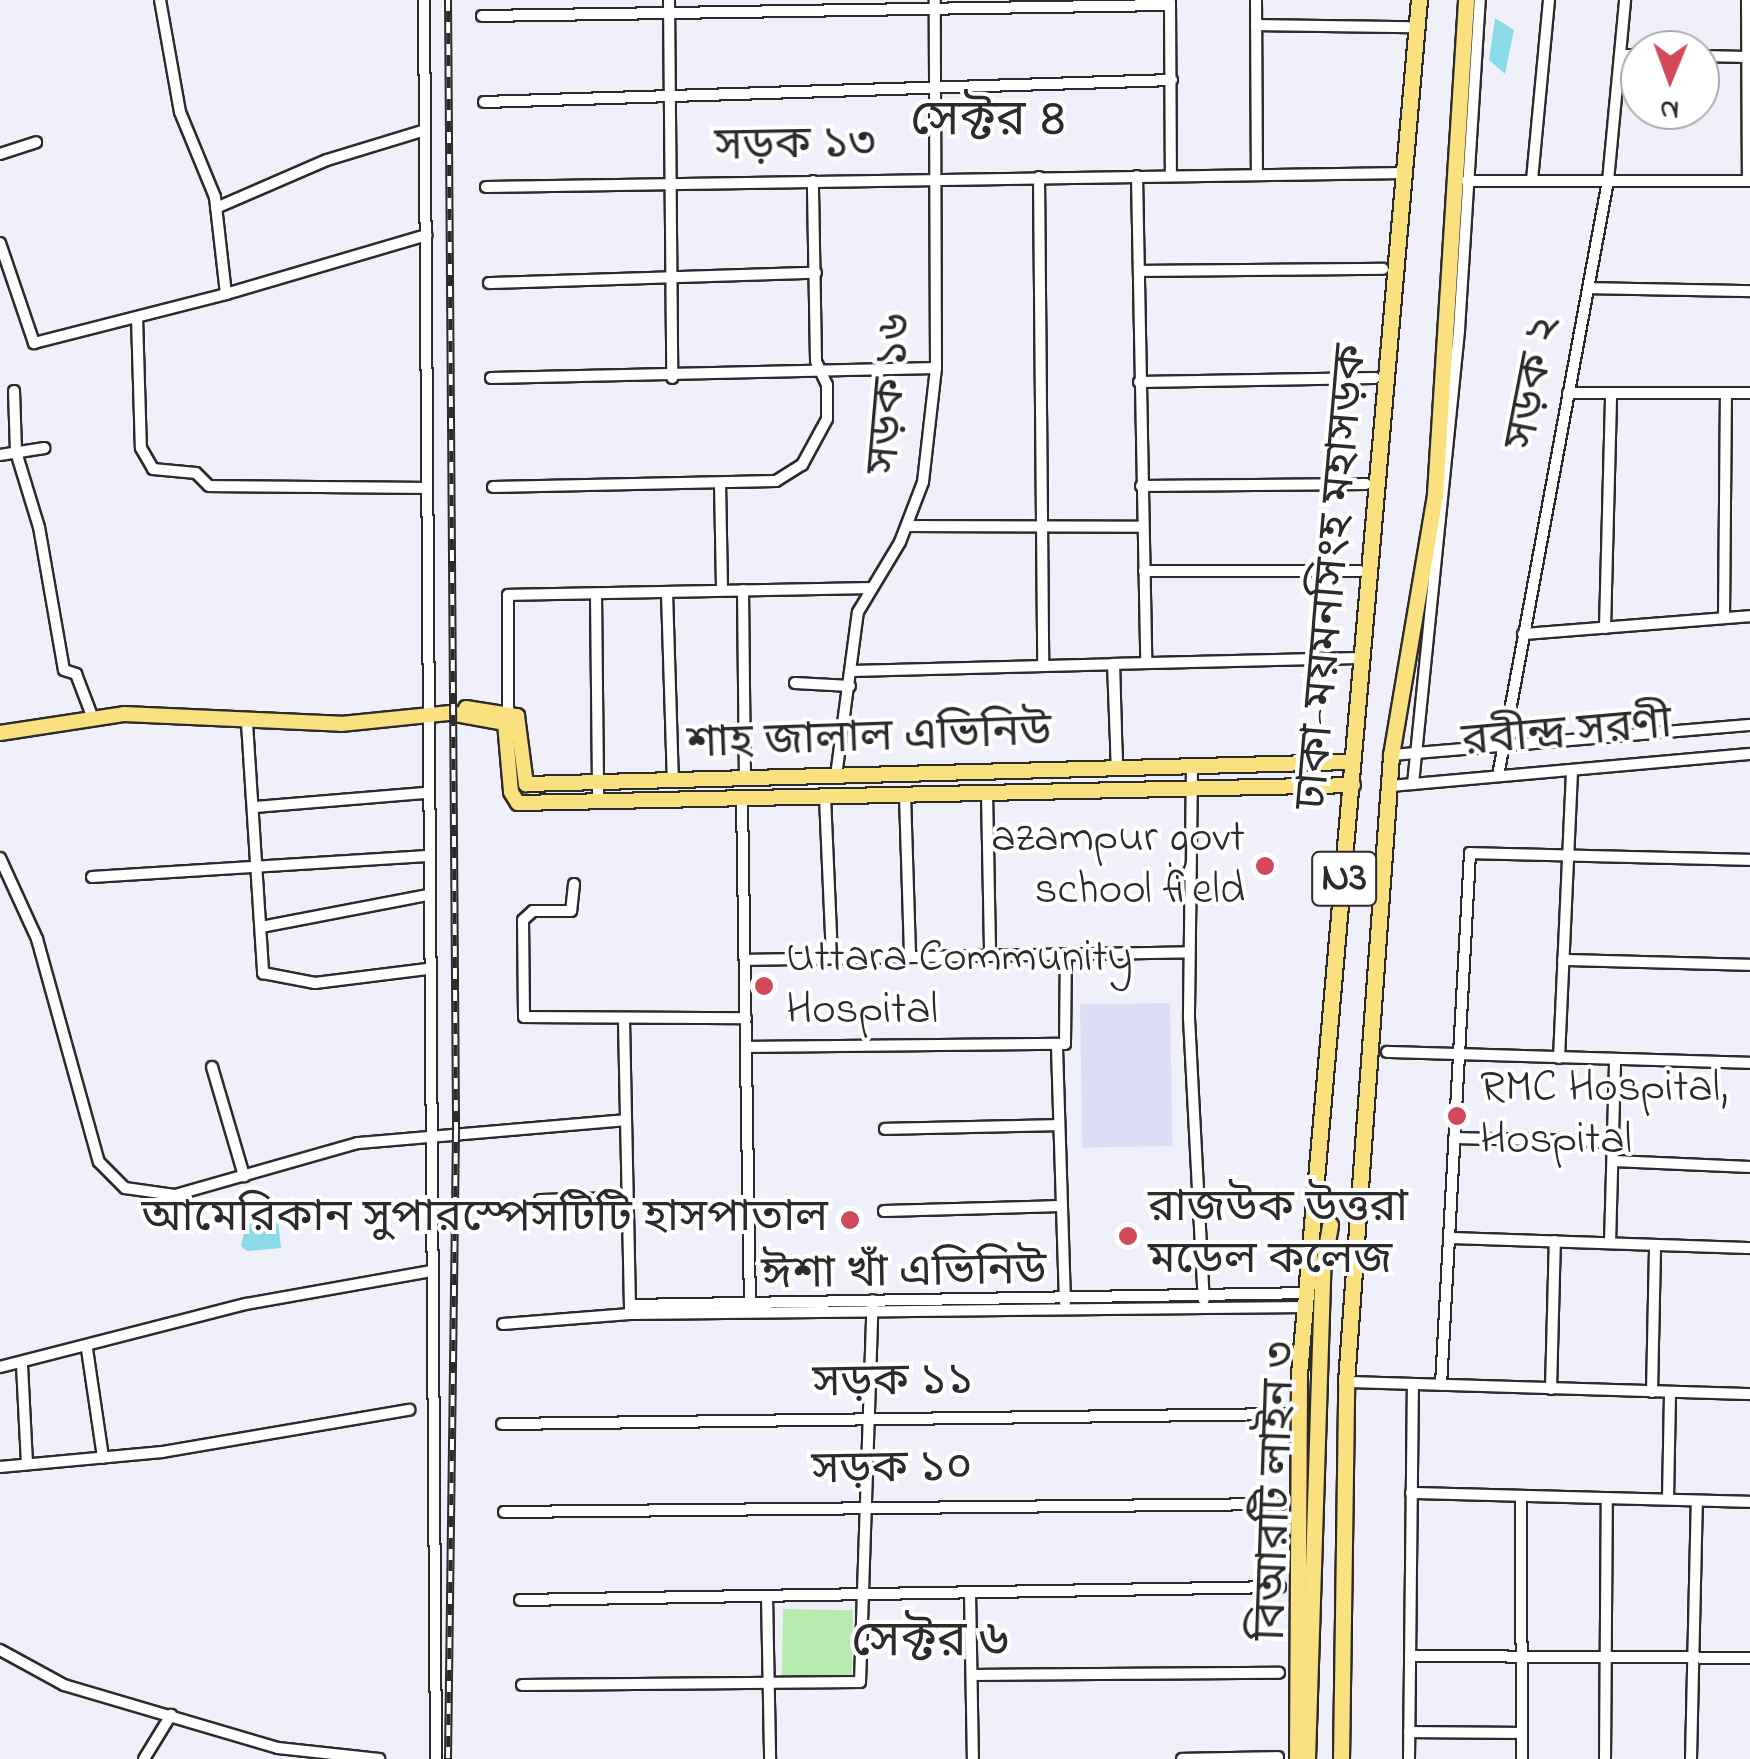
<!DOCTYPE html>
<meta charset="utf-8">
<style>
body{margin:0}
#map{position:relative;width:1750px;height:1759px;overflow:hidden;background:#eff0fa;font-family:"Indie Flower","Noto Sans Bengali",sans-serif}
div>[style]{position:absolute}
.built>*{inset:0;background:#dbdef4;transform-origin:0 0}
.green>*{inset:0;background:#b7ebad;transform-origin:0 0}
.water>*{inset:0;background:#8bdae8}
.roads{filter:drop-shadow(2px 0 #2b2b2b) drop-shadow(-2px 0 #2b2b2b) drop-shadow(0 2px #2b2b2b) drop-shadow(0 -2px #2b2b2b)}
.minor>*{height:10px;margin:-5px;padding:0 5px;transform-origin:5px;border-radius:5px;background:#fff}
.major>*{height:14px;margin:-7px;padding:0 7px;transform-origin:7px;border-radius:7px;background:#fbe080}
.highway>*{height:15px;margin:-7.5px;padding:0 7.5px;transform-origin:7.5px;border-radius:7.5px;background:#fbe080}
.rail>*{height:8px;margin-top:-4px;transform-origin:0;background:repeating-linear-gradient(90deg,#fff 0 11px,#2b2b2b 0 22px);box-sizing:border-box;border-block:2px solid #2b2b2b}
.dots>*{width:28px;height:28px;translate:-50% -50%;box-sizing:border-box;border:5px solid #fff;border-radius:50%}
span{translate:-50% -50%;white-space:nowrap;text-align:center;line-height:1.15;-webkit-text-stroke:8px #fff;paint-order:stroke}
.shield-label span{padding:2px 8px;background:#fff;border:2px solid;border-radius:8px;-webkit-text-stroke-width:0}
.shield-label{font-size:42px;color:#2b2b2b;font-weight:700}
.street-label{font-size:45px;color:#2b2b2b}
.poi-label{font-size:45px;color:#2b2b2b}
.right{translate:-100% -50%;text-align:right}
.left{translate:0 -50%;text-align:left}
.quarter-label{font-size:50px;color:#2b2b2b}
.north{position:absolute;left:1620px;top:30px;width:100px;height:100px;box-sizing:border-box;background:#fff;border:2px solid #aaa;border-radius:50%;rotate:181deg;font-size:28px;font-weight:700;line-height:40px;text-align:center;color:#2b2b2b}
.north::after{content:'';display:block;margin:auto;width:35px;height:45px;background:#d1495b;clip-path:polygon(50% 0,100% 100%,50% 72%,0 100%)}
</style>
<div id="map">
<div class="built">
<div style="left:1170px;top:1003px;width:143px;height:90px;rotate:89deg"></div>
</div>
<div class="green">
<div style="left:783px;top:1609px;width:70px;height:67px;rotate:1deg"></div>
</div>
<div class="water">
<div style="clip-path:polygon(1495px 18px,1514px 30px,1505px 74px,1489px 60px)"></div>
<div style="clip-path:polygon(276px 1203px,281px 1248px,247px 1251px,241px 1246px,245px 1229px,264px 1204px)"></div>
</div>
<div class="roads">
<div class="minor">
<div style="left:424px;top:0;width:1759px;rotate:89.61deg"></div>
<div style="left:669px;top:0;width:378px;rotate:89.5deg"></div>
<div style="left:1256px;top:0;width:173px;rotate:89.7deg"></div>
<div style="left:1747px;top:0;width:181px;rotate:89.7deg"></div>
<div style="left:1170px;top:2px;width:174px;rotate:89.7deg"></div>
<div style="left:482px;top:16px;width:688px;rotate:-0.92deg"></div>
<div style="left:1256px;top:25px;width:152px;rotate:0.8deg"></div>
<div style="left:1620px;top:55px;width:20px"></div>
<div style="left:1700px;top:56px;width:47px;rotate:1.2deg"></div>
<div style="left:484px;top:102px;width:688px;rotate:-1.83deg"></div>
<div style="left:0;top:154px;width:38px;rotate:-18deg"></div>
<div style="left:1137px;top:176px;width:487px;rotate:88.9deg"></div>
<div style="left:1039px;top:177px;width:488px;rotate:89.5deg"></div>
<div style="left:1532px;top:180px;width:181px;rotate:-84.6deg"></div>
<div style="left:1467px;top:181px;width:283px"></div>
<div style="left:486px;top:187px;width:919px;rotate:-0.87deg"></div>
<div style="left:216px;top:208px;width:121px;rotate:-23.4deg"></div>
<div style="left:327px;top:160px;width:102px;rotate:-17deg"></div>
<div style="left:0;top:243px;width:106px;rotate:71.2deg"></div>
<div style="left:34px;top:343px;width:198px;rotate:-14.3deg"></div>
<div style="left:226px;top:294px;width:98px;rotate:-96.5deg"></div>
<div style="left:215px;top:197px;width:92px;rotate:-112.4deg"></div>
<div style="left:180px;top:112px;width:114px;rotate:-100.1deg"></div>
<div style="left:1139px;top:271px;width:244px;rotate:-0.5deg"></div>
<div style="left:489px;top:283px;width:327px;rotate:-1.8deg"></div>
<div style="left:1588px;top:288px;width:162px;rotate:1.1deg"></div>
<div style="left:226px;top:294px;width:209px;rotate:-16.4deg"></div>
<div style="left:137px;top:317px;width:131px;rotate:88.3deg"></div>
<div style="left:141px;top:448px;width:24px;rotate:60deg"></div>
<div style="left:153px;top:469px;width:43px;rotate:5.3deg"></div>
<div style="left:196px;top:473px;width:18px;rotate:45deg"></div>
<div style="left:209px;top:486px;width:218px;rotate:0.5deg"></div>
<div style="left:491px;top:378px;width:445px;rotate:-1.3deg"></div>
<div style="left:1139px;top:382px;width:236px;rotate:-1deg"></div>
<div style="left:14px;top:391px;width:61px;rotate:88.1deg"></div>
<div style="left:16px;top:452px;width:78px;rotate:73deg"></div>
<div style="left:39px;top:527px;width:145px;rotate:80.1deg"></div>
<div style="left:64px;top:670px;width:13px;rotate:18deg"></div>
<div style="left:76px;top:674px;width:45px;rotate:69.1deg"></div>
<div style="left:1568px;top:393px;width:182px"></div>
<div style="left:0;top:455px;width:45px;rotate:-9deg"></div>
<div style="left:720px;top:483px;width:107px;rotate:88.9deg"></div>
<div style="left:1141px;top:486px;width:225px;rotate:-0.5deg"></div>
<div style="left:493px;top:487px;width:283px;rotate:-1.2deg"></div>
<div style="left:776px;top:481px;width:31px;rotate:-32deg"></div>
<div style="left:802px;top:465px;width:52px;rotate:-61.5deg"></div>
<div style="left:827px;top:419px;width:34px;rotate:-90deg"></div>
<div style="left:827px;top:385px;width:26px;rotate:-115deg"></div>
<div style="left:816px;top:361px;width:180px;rotate:-91deg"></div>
<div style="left:907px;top:526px;width:235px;rotate:0.2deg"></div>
<div style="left:1144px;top:571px;width:216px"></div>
<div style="left:743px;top:590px;width:189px;rotate:89.4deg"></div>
<div style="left:667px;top:593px;width:187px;rotate:88.2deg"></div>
<div style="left:596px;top:594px;width:208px;rotate:89.4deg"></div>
<div style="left:1724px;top:618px;width:225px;rotate:-89.5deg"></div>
<div style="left:1605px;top:628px;width:235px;rotate:-88.5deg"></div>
<div style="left:1523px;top:634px;width:228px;rotate:-4.5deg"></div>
<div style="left:852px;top:671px;width:261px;rotate:-1.5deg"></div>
<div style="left:1113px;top:664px;width:105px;rotate:87.8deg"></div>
<div style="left:1117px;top:769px;width:105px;rotate:-91.6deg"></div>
<div style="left:1114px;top:664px;width:239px;rotate:-1.4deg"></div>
<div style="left:795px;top:683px;width:55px;rotate:3.1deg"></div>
<div style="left:508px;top:711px;width:116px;rotate:-90deg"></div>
<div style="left:508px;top:595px;width:360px;rotate:-1.1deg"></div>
<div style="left:247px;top:723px;width:251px;rotate:86.3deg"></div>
<div style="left:263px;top:973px;width:53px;rotate:10.9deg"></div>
<div style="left:315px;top:983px;width:113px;rotate:-7.1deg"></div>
<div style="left:1391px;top:755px;width:360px;rotate:-4.8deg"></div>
<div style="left:1192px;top:767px;width:251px;rotate:90.7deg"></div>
<div style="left:1189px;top:1018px;width:282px;rotate:87deg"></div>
<div style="left:836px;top:776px;width:165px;rotate:-82.4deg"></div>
<div style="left:858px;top:612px;width:82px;rotate:-59deg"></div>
<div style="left:900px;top:542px;width:64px;rotate:-69deg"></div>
<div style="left:923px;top:482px;width:115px;rotate:-83.5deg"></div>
<div style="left:936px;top:368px;width:368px;rotate:-90.2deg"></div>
<div style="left:1498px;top:776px;width:605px;rotate:-79.53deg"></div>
<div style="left:1608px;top:181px;width:182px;rotate:-84.6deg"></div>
<div style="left:1413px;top:784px;width:456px;rotate:-84.2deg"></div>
<div style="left:1459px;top:330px;width:331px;rotate:-86.4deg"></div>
<div style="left:1390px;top:786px;width:361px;rotate:-5.1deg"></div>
<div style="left:987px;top:793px;width:163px;rotate:88.9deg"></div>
<div style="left:905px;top:795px;width:162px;rotate:88.2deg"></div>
<div style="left:825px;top:797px;width:161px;rotate:87.5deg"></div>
<div style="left:742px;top:799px;width:509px;rotate:89.1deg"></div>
<div style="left:254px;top:807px;width:172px;rotate:-4.7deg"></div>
<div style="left:0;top:858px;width:89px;rotate:65.4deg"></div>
<div style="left:37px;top:939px;width:231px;rotate:74.5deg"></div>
<div style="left:99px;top:1162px;width:37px;rotate:45deg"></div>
<div style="left:125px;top:1188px;width:50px;rotate:8deg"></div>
<div style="left:175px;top:1195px;width:190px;rotate:-15.9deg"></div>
<div style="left:358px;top:1143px;width:268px;rotate:-4.9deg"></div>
<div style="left:92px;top:877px;width:336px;rotate:-3.6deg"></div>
<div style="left:574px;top:884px;width:27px;rotate:96deg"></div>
<div style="left:571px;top:911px;width:38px;rotate:180deg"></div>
<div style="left:533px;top:911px;width:13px;rotate:138deg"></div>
<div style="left:523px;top:920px;width:97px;rotate:89.4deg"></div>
<div style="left:524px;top:1017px;width:222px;rotate:0.3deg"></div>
<div style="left:261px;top:927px;width:169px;rotate:-10.9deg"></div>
<div style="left:745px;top:960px;width:444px;rotate:-1deg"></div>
<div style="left:1563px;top:960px;width:187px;rotate:1.5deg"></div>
<div style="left:624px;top:1021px;width:289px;rotate:88.8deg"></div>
<div style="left:746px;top:1047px;width:311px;rotate:-0.6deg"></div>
<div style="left:1387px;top:1052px;width:363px;rotate:1.7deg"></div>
<div style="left:1559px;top:1058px;width:288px;rotate:-87.4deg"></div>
<div style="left:212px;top:1067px;width:114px;rotate:73.6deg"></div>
<div style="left:885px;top:1129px;width:173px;rotate:-1.3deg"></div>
<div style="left:1454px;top:1138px;width:159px;rotate:1.4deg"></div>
<div style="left:1613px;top:1161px;width:137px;rotate:2.5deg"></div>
<div style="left:540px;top:1200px;width:86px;rotate:-1.3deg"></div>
<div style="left:884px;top:1211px;width:176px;rotate:-1.6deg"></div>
<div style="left:1449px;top:1238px;width:301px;rotate:1.9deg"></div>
<div style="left:1610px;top:1243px;width:183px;rotate:-88.4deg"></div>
<div style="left:1065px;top:1302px;width:258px;rotate:-91.8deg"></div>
<div style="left:1057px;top:1044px;width:8px"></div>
<div style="left:1065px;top:1044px;width:90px;rotate:-89.4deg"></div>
<div style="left:630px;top:1305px;width:678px;rotate:-1.01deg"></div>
<div style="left:503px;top:1324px;width:127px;rotate:-4.5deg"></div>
<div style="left:630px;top:1314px;width:676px;rotate:-0.59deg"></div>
<div style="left:87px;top:1349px;width:110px;rotate:81.6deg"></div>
<div style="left:22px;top:1365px;width:99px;rotate:87.1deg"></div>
<div style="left:0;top:1367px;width:254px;rotate:-14.4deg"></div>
<div style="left:246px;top:1304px;width:189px;rotate:-10.1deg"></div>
<div style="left:1346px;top:1382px;width:404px;rotate:1.7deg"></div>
<div style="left:1441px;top:1385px;width:533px;rotate:-86.88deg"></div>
<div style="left:1470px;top:853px;width:280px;rotate:1.4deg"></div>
<div style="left:1551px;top:1389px;width:148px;rotate:-88.5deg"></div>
<div style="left:1652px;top:1392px;width:147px;rotate:-88.8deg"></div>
<div style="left:502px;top:1424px;width:783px;rotate:-0.73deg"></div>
<div style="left:0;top:1467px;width:163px;rotate:-5.3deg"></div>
<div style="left:162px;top:1452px;width:251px;rotate:-9.7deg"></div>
<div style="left:1411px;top:1493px;width:339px;rotate:1.5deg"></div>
<div style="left:1521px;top:1496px;width:263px;rotate:89.8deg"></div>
<div style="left:1668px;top:1499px;width:107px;rotate:-88.9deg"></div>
<div style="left:504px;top:1512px;width:777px;rotate:-0.59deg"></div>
<div style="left:970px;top:1592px;width:167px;rotate:89deg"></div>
<div style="left:767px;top:1596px;width:163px;rotate:88.9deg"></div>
<div style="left:520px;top:1600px;width:760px;rotate:-0.98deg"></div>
<div style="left:0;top:1650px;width:73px;rotate:28.7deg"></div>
<div style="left:64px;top:1685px;width:223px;rotate:16.4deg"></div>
<div style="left:278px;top:1748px;width:102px;rotate:6.2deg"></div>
<div style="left:1410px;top:1656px;width:340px;rotate:0.3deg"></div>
<div style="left:972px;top:1675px;width:307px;rotate:-0.4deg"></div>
<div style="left:522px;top:1685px;width:338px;rotate:-0.5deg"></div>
<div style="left:860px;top:1682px;width:382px;rotate:-88.1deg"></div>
<div style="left:1409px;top:1732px;width:113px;rotate:0.5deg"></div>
<div style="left:144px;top:1759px;width:52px;rotate:-58.5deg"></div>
<div style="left:1182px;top:1759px;width:96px;rotate:-1.2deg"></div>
<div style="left:1409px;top:1759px;width:375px;rotate:-89.4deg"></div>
<div style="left:1605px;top:1759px;width:261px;rotate:-89.6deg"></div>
<div style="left:1691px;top:1759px;width:258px;rotate:-88.7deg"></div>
</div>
<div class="major">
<div style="left:466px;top:708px;width:52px;rotate:8.9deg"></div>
<div style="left:517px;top:716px;width:69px;rotate:82.5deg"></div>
<div style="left:526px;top:784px;width:826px;rotate:-1.53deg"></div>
<div style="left:0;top:733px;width:125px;rotate:-8.7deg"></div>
<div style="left:124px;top:714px;width:217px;rotate:2.6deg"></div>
<div style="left:341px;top:724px;width:110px;rotate:-5.8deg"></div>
<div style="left:450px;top:713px;width:56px;rotate:10.3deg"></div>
<div style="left:505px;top:723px;width:69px;rotate:85deg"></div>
<div style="left:511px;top:792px;width:13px;rotate:58deg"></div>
<div style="left:518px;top:803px;width:835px;rotate:-1.23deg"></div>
</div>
<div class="highway">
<div style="left:1297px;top:1759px;width:385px;rotate:-89.7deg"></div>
<div style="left:1299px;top:1374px;width:1379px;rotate:-85.01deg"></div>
<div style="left:1307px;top:1759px;width:488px;rotate:-88.2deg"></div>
<div style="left:1322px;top:1271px;width:47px;rotate:-80.1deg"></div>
<div style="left:1341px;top:1759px;width:377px;rotate:-89.2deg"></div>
<div style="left:1346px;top:1382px;width:629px;rotate:-85.89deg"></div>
<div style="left:1391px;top:755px;width:265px;rotate:-80.4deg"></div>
<div style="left:1435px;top:494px;width:495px;rotate:-86.4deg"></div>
</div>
</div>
<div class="rail">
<div style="left:448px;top:0;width:1131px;rotate:89.59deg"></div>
<div style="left:456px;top:1131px;width:628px;rotate:90.73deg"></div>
</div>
<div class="dots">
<div style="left:1265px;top:866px;background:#d1495b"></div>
<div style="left:764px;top:986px;background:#d1495b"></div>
<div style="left:1457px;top:1116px;background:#d1495b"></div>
<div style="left:850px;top:1220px;background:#d1495b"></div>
<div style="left:1128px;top:1236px;background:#d1495b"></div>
</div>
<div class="shield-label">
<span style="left:1344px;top:879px">N3</span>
</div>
<div class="street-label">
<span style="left:795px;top:147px;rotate:-1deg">সড়ক ১৩</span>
<span style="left:1535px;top:383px;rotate:-79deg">সড়ক ২</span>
<span style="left:892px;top:394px;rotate:-85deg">সড়ক ১৬</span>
<span style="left:1334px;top:577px;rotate:-85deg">ঢাকা-ময়মনসিংহ মহাসড়ক</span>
<span style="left:1567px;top:735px;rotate:-5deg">রবীন্দ্র সরণী</span>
<span style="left:869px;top:740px;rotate:-2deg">শাহ জালাল এভিনিউ</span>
<span style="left:904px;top:1275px;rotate:-1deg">ঈশা খাঁ এভিনিউ</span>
<span style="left:893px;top:1384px;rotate:-1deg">সড়ক ১১</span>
<span style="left:892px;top:1471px;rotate:-1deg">সড়ক ১০</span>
<span style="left:1278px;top:1491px;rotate:-88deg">বিআরটি লাইন ৩</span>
</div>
<div class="poi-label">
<span class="right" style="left:1245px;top:866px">azampur govt<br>school field</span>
<span class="left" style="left:786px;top:986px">Uttara Community<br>Hospital</span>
<span class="left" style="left:1480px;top:1116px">RMC Hospital,<br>Hospital</span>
<span class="left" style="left:1148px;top:1236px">রাজউক উত্তরা<br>মডেল কলেজ</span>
<span class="right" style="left:828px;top:1220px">আমেরিকান সুপারস্পেসটিটি হাসপাতাল</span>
</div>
<div class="quarter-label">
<span style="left:989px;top:122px">সেক্টর ৪</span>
<span style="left:930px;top:1643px">সেক্টর ৬</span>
</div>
<div class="north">N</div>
</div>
